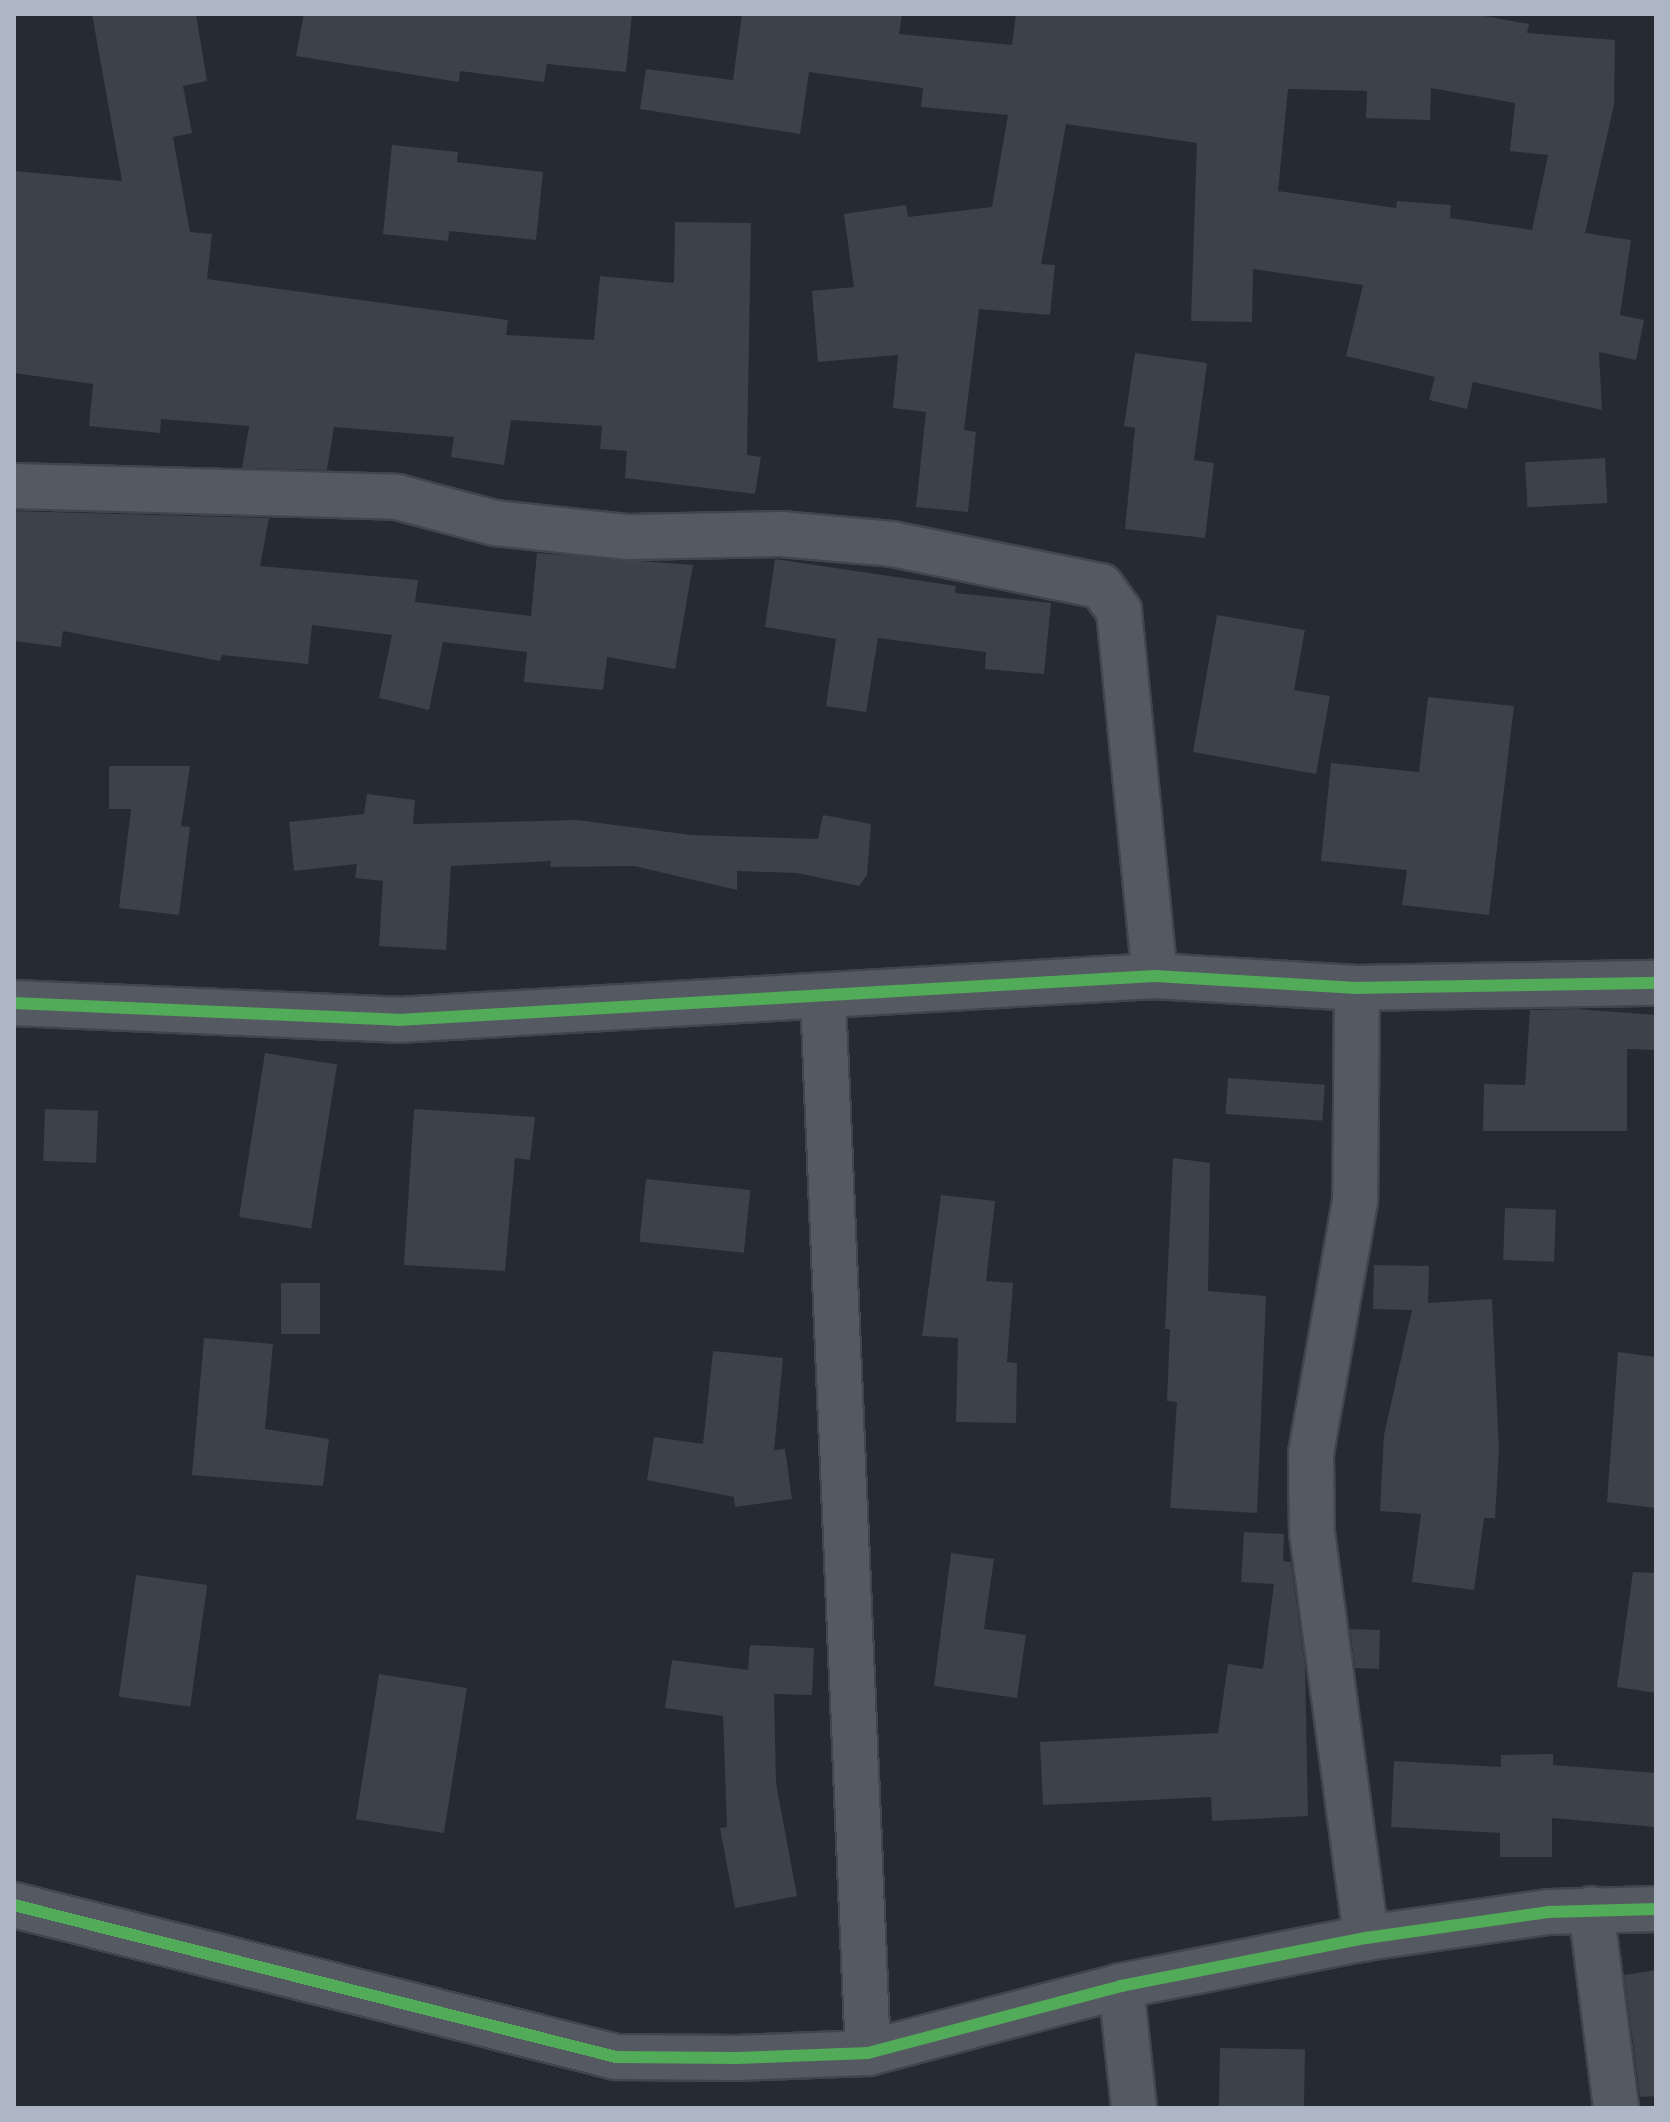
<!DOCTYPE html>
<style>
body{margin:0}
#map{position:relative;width:1670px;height:2122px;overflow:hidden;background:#262a32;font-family:"DM Sans",sans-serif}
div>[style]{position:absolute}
.building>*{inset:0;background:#3d4149;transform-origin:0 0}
.roads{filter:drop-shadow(2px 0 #42454b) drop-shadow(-2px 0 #42454b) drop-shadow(0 2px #42454b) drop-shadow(0 -2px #42454b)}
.minor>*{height:44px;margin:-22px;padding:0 22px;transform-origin:22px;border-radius:22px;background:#555961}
.cycleway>*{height:12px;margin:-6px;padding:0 6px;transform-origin:6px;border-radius:6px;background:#51ab58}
span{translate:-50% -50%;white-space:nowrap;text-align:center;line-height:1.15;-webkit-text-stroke:6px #19202d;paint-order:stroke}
.frame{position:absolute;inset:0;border:16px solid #aeb5c5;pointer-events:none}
</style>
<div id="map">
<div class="building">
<div style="clip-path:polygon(92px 14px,196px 14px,207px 81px,183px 86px,192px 133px,173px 137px,190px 232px,212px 234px,207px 279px,508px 320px,506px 335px,594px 340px,600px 276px,674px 283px,675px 222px,751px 223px,747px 455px,761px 457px,755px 494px,625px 478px,627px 451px,600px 449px,602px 426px,511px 420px,504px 465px,451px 457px,454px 437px,334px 427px,327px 470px,242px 468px,249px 426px,161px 419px,160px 433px,89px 426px,93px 384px,14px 373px,14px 171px,122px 181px)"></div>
<div style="clip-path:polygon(304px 14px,632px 14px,626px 72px,547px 64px,544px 82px,460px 71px,459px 82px,296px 56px)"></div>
<div style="clip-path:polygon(evenodd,742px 14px,902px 14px,899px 34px,1012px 45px,1016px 14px,1473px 14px,1529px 24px,1527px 33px,1615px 40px,1614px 105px,1585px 233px,1631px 240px,1620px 315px,1644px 320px,1636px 360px,1599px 352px,1602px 410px,1473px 382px,1467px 409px,1429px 400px,1435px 377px,1346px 356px,1363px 285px,1253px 269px,1252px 322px,1191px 321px,1197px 143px,1066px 124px,1041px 264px,1055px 265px,1050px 315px,979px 309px,964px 430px,976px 432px,968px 512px,916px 507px,926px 412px,893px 408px,898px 355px,818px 362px,812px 291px,854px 287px,844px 214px,906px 205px,908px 217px,992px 207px,1008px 115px,921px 107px,923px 88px,809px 72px,800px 134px,640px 109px,646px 69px,733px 80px,742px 14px,1431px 88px,1515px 103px,1510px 151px,1548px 155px,1532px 230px,1450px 218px,1451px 205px,1397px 201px,1396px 208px,1278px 191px,1288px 89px,1367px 91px,1366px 118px,1430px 120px,1431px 88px)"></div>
<div style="clip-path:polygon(392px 145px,458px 152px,457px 162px,543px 172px,536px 240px,449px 231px,448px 241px,383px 234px)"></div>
<div style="clip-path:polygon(1135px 353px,1207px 363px,1194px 460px,1214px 463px,1205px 538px,1125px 529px,1135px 428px,1124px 426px)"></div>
<div style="left:1605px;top:458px;width:45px;height:80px;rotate:87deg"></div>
<div style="clip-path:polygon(14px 511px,269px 518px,260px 566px,418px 580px,415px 602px,531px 616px,537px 553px,693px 565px,675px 669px,607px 657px,603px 690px,524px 682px,527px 652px,443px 642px,429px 710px,379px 698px,392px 635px,312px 625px,308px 664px,222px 655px,220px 661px,63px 631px,61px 647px,14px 641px)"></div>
<div style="clip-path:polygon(775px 559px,956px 586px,955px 593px,1051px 603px,1044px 674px,985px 669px,986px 652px,878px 638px,866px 712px,826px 706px,836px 639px,765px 627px)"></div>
<div style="clip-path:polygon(1217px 615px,1305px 630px,1294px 690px,1330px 696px,1316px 774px,1193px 752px)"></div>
<div style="clip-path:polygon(1428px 697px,1514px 706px,1489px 915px,1402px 905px,1407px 870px,1321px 861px,1331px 763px,1419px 772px)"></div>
<div style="clip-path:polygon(109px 766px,190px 766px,181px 826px,190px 827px,179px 915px,119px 908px,131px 809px,109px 809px)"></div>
<div style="clip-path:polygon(367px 794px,415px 800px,413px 824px,577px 820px,691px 835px,818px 839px,823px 815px,871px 824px,867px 875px,859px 886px,797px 873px,737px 871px,737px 890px,634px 866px,550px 867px,551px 861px,451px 866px,446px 950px,379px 946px,383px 881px,355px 878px,357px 864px,294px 871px,289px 822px,364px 814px)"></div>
<div style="clip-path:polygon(1577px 1009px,1656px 1015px,1656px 1050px,1627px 1049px,1627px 1131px,1483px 1131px,1484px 1084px,1525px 1085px,1530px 1010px)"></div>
<div style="left:265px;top:1053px;width:73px;height:166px;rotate:9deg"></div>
<div style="left:1228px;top:1078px;width:97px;height:36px;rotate:4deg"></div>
<div style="left:45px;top:1109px;width:53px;height:52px;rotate:2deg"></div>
<div style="clip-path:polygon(414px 1109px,535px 1117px,530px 1160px,515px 1158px,505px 1271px,404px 1265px)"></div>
<div style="clip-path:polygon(1173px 1158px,1210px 1163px,1208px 1291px,1266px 1296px,1257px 1513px,1170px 1508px,1177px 1402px,1167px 1401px,1170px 1329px,1165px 1329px)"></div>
<div style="left:646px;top:1179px;width:105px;height:63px;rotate:6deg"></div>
<div style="clip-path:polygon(941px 1195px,995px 1201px,986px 1281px,1013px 1283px,1007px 1362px,1017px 1363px,1016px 1423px,956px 1422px,958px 1338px,922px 1336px)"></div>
<div style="left:1505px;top:1208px;width:51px;height:52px;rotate:2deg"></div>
<div style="clip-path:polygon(1374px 1265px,1429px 1266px,1428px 1303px,1492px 1299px,1499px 1451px,1495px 1518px,1484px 1518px,1474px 1590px,1412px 1582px,1421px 1514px,1380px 1511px,1384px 1435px,1412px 1310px,1373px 1309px)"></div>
<div style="left:281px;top:1283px;width:39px;height:51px"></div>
<div style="clip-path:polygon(204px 1338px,273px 1344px,265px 1429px,329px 1439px,323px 1486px,192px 1475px)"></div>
<div style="clip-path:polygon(713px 1351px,783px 1358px,774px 1450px,785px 1449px,792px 1499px,735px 1507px,734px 1497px,647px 1480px,654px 1437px,703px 1444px)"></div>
<div style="clip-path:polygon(1618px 1352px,1656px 1357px,1656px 1508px,1607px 1502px)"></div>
<div style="clip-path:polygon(1244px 1532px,1284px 1534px,1283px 1561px,1291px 1562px,1305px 1666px,1308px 1816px,1212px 1821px,1211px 1797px,1043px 1805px,1040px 1742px,1218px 1733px,1228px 1664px,1263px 1669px,1274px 1584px,1241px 1582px)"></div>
<div style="clip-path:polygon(951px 1553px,994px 1559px,984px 1629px,1026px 1635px,1017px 1698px,934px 1686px)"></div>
<div style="clip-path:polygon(1633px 1572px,1656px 1573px,1656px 1693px,1617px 1687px)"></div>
<div style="left:136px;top:1575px;width:72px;height:123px;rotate:8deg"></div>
<div style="clip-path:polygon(1350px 1629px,1380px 1630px,1379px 1669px,1355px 1668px)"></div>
<div style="clip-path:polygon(750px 1645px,814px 1648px,812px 1695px,774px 1694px,776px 1783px,797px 1896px,735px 1908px,720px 1828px,727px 1827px,723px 1716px,665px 1708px,672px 1660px,748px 1670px)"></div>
<div style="left:379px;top:1674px;width:89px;height:147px;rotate:9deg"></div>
<div style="clip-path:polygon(1553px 1754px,1553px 1765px,1656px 1773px,1656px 1827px,1552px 1818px,1552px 1857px,1500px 1857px,1500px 1833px,1391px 1827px,1394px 1761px,1501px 1767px,1501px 1755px)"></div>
<div style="clip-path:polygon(1656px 1970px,1656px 2096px,1640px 2097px,1624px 1975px)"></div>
<div style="left:1220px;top:2048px;width:85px;height:60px;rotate:1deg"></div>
</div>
<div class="roads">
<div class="minor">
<div style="left:14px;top:486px;width:383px;rotate:1.6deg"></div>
<div style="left:397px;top:497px;width:101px;rotate:14.9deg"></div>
<div style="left:495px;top:523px;width:134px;rotate:6deg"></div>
<div style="left:628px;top:537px;width:153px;rotate:-1.1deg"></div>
<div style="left:781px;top:534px;width:111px;rotate:5.1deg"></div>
<div style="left:892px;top:544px;width:213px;rotate:11.4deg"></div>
<div style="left:1101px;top:586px;width:31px;rotate:54deg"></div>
<div style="left:1119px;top:611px;width:367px;rotate:84.4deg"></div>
<div style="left:1357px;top:988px;width:213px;rotate:90.5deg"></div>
<div style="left:1355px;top:1201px;width:256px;rotate:99.9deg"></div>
<div style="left:1311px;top:1453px;width:79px;rotate:89.3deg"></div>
<div style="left:1312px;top:1532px;width:410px;rotate:82.4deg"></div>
<div style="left:823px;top:997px;width:1057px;rotate:87.56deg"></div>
<div style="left:14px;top:1003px;width:384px;rotate:2.5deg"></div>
<div style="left:398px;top:1020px;width:758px;rotate:-3.33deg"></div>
<div style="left:1155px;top:976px;width:202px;rotate:3.4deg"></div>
<div style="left:1357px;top:988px;width:299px;rotate:-1deg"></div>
<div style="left:14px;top:1905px;width:621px;rotate:14.17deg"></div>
<div style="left:616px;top:2057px;width:121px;rotate:0.5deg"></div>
<div style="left:737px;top:2058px;width:131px;rotate:-2.2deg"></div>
<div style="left:868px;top:2053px;width:262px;rotate:-14.8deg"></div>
<div style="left:1121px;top:1986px;width:250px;rotate:-11.1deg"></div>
<div style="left:1366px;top:1938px;width:184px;rotate:-8.1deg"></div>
<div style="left:1548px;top:1912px;width:108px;rotate:-1.6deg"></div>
<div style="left:1591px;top:1909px;width:201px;rotate:82.8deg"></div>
<div style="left:1121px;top:1986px;width:123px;rotate:83.9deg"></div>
</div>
</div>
<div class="cycleway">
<div style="left:14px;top:1003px;width:384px;rotate:2.5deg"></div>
<div style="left:398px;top:1020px;width:758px;rotate:-3.33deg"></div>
<div style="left:1155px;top:976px;width:202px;rotate:3.4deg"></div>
<div style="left:1357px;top:988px;width:299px;rotate:-1deg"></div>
<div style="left:14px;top:1905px;width:621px;rotate:14.17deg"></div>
<div style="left:616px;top:2057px;width:121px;rotate:0.5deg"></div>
<div style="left:737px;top:2058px;width:131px;rotate:-2.2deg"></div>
<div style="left:868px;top:2053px;width:262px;rotate:-14.8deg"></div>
<div style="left:1121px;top:1986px;width:250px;rotate:-11.1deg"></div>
<div style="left:1366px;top:1938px;width:184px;rotate:-8.1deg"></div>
<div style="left:1548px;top:1912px;width:108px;rotate:-1.6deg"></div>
</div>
<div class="frame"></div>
</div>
